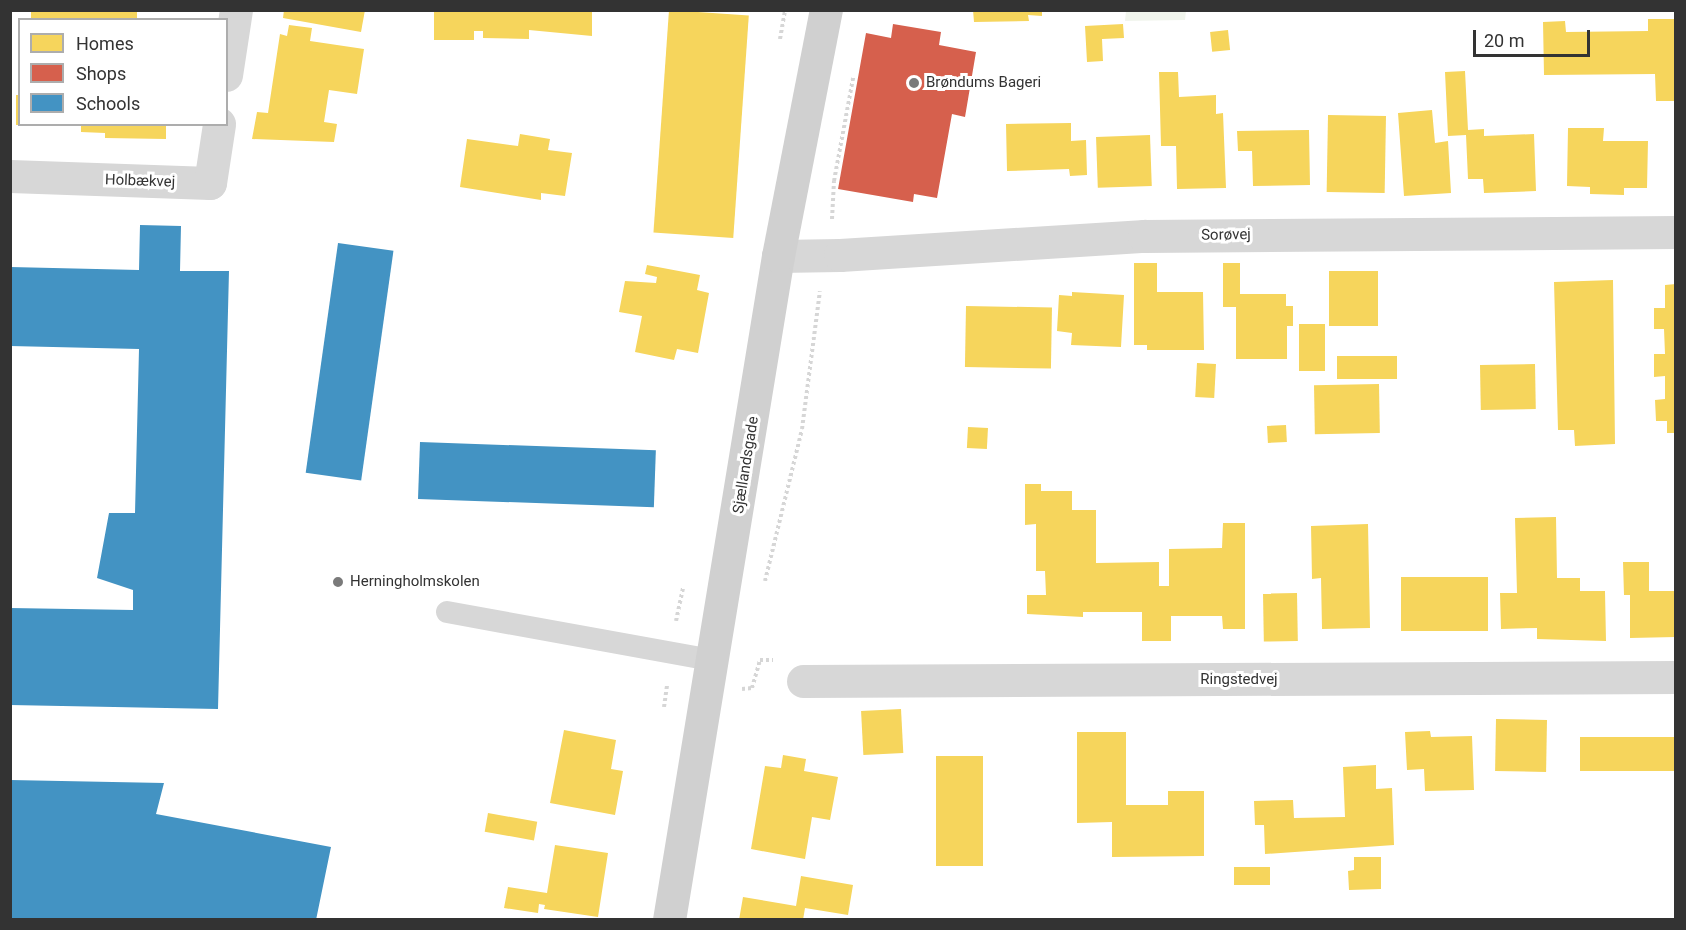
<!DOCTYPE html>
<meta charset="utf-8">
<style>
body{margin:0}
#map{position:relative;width:1686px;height:930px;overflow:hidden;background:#fff;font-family:Roboto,sans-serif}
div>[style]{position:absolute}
.green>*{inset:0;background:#f1f5ed}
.homes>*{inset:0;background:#f6d55c;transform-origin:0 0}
.shops>*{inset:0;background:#d6604d}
.schools>*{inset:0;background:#4393c3;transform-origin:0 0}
.path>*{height:4px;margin-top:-2px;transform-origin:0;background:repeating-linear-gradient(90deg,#d6d6d6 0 3px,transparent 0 6px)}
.lane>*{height:22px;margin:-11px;padding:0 11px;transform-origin:11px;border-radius:11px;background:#d7d7d7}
.street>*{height:33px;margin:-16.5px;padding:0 16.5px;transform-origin:16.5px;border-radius:16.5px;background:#d7d7d7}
.secondary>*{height:33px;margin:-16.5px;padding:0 16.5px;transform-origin:16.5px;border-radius:16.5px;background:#d0d0d0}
.dots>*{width:16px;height:16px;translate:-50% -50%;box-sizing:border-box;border:3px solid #fff;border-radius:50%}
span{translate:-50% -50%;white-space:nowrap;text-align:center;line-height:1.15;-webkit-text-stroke:6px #fff;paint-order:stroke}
.poi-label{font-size:15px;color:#333}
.left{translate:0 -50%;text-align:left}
.street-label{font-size:15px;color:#333}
.frame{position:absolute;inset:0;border:12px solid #333;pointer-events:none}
.legend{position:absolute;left:18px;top:18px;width:210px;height:108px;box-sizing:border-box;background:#fff;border:2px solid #adadad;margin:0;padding:8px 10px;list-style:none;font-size:18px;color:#333}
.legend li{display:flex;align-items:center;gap:12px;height:30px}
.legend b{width:30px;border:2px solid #adadad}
.scale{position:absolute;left:1473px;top:30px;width:117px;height:27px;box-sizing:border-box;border:3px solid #333;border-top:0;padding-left:8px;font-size:18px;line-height:21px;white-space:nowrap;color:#333;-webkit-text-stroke:4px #fff;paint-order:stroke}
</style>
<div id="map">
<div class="green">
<div style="clip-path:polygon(1126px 11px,1126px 10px,1186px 11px,1185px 20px,1125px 21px)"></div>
</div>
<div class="homes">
<div style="left:31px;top:10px;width:106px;height:10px"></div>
<div style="clip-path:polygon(284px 10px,365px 10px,361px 32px,283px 18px)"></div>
<div style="clip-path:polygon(434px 10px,592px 10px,592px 36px,529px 30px,529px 39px,483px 38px,483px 31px,474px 31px,474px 40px,434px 40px)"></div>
<div style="left:669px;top:10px;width:80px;height:223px;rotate:4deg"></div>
<div style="clip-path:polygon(973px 10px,1042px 10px,1042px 16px,1028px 15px,1029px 21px,974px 22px)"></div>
<div style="clip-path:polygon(1648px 19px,1676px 19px,1676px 101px,1656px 101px,1655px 74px,1544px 75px,1543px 22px,1565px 21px,1566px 32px,1648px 31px)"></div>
<div style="clip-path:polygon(1123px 24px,1124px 38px,1102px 39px,1103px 61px,1087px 62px,1085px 26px)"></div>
<div style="clip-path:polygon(289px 25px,312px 28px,310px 41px,364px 49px,357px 94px,329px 90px,324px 122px,337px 124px,334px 142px,252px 139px,257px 112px,268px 113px,280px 34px,287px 36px)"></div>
<div style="left:1228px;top:30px;width:20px;height:18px;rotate:84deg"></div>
<div style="clip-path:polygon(1465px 71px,1468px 130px,1484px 129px,1484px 136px,1534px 134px,1536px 191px,1484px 193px,1483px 179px,1468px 179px,1466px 135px,1448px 136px,1445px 72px)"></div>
<div style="clip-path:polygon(1159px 72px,1178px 72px,1179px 97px,1216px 95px,1216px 114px,1223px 113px,1226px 188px,1177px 189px,1176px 146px,1161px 146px)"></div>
<div style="left:16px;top:95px;width:4px;height:30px"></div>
<div style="clip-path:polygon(1432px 110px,1435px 143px,1448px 141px,1451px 193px,1404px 196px,1398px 113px)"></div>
<div style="left:1328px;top:115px;width:58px;height:77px;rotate:1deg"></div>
<div style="clip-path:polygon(1071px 123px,1071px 141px,1086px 140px,1087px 175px,1070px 176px,1069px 169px,1007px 171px,1006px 124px)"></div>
<div style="clip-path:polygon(81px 124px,166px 124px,166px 139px,105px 138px,105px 133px,81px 132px)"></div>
<div style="clip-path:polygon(1568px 128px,1604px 128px,1603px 141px,1648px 141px,1647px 188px,1624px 188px,1624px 195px,1590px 194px,1590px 187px,1567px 186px)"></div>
<div style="clip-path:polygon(1309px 130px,1310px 185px,1253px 186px,1252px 151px,1238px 151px,1237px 131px)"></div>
<div style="clip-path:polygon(520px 134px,550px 139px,548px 150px,572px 153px,565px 196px,541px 193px,541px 200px,460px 187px,467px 139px,518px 146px)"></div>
<div style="left:1150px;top:135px;width:51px;height:54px;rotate:88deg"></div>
<div style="clip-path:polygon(1134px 263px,1157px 263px,1157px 292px,1203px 292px,1204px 350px,1147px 350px,1147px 345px,1134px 345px)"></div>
<div style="clip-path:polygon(1223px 263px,1240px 263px,1240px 294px,1286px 294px,1286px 306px,1293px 306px,1293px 326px,1287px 326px,1287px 359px,1236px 359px,1236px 307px,1223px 307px)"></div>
<div style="clip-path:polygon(647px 265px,700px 275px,697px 290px,709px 293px,698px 353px,677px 349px,674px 360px,635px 352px,642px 316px,619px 312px,625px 281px,656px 283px,657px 277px,645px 274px)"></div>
<div style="left:1378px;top:271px;width:55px;height:49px;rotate:90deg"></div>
<div style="clip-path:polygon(1613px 280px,1615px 444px,1575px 446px,1574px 430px,1558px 430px,1554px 282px)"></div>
<div style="clip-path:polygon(1676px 284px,1676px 433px,1667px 433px,1667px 421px,1656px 421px,1655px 400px,1665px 399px,1665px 376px,1654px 377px,1654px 354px,1665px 354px,1664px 329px,1654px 329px,1654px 308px,1665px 308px,1665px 285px)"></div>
<div style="clip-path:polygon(1072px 292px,1124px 295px,1121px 347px,1071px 345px,1072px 333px,1057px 331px,1059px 295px,1072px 296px)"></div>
<div style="left:966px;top:306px;width:86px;height:61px;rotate:1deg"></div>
<div style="left:1325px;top:324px;width:47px;height:26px;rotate:90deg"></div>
<div style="left:1397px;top:356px;width:23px;height:60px;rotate:90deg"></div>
<div style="left:1197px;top:363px;width:19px;height:34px;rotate:3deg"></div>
<div style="left:1535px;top:364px;width:45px;height:55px;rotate:89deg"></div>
<div style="left:1379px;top:384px;width:49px;height:65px;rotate:89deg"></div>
<div style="left:1286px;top:425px;width:17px;height:19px;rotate:87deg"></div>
<div style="left:968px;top:427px;width:20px;height:21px;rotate:3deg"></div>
<div style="clip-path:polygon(1025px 484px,1041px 484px,1041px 491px,1072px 491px,1072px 510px,1096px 510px,1096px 563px,1159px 562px,1159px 586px,1169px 586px,1169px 549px,1222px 548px,1223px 523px,1245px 523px,1245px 629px,1223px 629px,1222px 616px,1171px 616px,1171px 641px,1142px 641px,1142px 612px,1083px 612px,1083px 617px,1027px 614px,1027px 595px,1046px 595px,1045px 571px,1036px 571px,1036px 524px,1025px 525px)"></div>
<div style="clip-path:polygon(1556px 517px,1557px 578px,1580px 578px,1580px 591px,1605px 591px,1606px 641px,1537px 639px,1537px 628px,1501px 629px,1500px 593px,1517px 593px,1515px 518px)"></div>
<div style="clip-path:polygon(1368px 524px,1370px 628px,1322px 629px,1321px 578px,1312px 579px,1311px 526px)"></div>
<div style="clip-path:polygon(1623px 562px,1649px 562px,1649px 591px,1676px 591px,1676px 637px,1630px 638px,1630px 595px,1624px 595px)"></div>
<div style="left:1401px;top:577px;width:87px;height:54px"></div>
<div style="left:1297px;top:593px;width:48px;height:34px;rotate:89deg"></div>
<div style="left:901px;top:709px;width:44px;height:40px;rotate:87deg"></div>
<div style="left:1496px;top:719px;width:51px;height:52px;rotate:1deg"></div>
<div style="clip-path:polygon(564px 730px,616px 740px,611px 769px,623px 771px,615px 815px,550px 803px)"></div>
<div style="clip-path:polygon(1430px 731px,1431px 737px,1472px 736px,1474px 790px,1425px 791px,1424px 769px,1407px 770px,1405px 732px)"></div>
<div style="clip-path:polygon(1077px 732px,1126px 732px,1126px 805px,1168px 805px,1168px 791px,1204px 791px,1204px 856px,1112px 857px,1112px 822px,1077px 823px)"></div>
<div style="left:1676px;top:737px;width:34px;height:96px;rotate:90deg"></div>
<div style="clip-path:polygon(783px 755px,806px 759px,804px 771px,838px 777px,830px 820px,812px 817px,805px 859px,751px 849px,765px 766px,781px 768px)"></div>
<div style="left:983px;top:756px;width:110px;height:47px;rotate:90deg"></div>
<div style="clip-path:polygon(1376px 765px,1376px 789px,1392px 788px,1394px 845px,1265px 854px,1264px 825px,1255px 825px,1254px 801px,1293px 800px,1294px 818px,1345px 817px,1343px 767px)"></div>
<div style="left:488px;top:813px;width:50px;height:19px;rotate:10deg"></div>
<div style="clip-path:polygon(555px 845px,608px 853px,598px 917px,544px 909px,545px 905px,539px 904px,538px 913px,504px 908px,508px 887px,547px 893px)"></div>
<div style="clip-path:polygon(1354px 857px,1381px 857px,1381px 889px,1349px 890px,1348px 871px,1354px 870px)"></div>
<div style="left:1234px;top:867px;width:36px;height:18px"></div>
<div style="clip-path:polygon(801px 876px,853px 885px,848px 915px,805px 908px,803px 920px,739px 920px,743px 897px,796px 906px)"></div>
</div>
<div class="shops">
<div style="clip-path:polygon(893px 24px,941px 32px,939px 45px,976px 52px,965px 117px,952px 114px,937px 198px,914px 194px,913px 202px,838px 189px,866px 33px,891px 38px)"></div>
</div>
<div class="schools">
<div style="clip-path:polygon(140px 225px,181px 226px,180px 271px,229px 271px,218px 709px,10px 705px,10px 608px,133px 610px,133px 590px,97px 578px,109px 513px,135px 513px,139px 349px,10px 346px,10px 267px,139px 270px)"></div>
<div style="left:338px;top:243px;width:56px;height:232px;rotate:8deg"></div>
<div style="left:420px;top:442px;width:236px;height:57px;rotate:2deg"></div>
<div style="clip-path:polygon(10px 780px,164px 783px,156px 814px,331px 847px,316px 920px,10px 920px)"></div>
</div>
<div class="path">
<div style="left:780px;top:39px;width:28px;rotate:-80deg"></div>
<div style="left:832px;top:219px;width:38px;rotate:-87deg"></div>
<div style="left:834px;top:181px;width:105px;rotate:-79.5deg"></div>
<div style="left:765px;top:581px;width:156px;rotate:-76.3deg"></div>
<div style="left:802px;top:429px;width:139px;rotate:-82.6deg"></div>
<div style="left:676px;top:621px;width:35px;rotate:-78deg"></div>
<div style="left:742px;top:689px;width:10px;rotate:-6deg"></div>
<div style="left:752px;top:688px;width:29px;rotate:-74deg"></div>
<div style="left:760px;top:660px;width:13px"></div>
<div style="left:664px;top:707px;width:22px;rotate:-82deg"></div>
</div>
<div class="lane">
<div style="left:447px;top:612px;width:268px;rotate:10.3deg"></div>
</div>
<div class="street">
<div style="left:226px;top:75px;width:66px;rotate:-81.3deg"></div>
<div style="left:10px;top:176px;width:200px;rotate:2deg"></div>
<div style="left:210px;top:183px;width:60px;rotate:-81.3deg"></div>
<div style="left:778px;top:256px;width:62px;rotate:-0.9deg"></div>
<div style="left:840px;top:255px;width:305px;rotate:-3.6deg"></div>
<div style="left:1144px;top:236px;width:532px;rotate:-0.43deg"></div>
<div style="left:803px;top:681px;width:873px;rotate:-0.26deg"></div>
</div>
<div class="secondary">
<div style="left:669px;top:920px;width:673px;rotate:-80.68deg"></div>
<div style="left:778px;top:256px;width:251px;rotate:-79deg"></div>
</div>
<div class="dots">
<div style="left:914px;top:83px;background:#7a7a7a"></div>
<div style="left:338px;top:582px;background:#7a7a7a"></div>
</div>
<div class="poi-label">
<span class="left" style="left:926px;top:83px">Brøndums Bageri</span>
<span class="left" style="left:350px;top:582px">Herningholmskolen</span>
</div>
<div class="street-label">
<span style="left:140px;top:181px;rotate:2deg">Holbækvej</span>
<span style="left:1226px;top:235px;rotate:-1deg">Sorøvej</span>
<span style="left:746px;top:465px;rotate:-81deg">Sjællandsgade</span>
<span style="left:1239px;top:680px">Ringstedvej</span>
</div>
<div class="frame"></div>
<ul class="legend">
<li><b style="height:16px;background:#f6d55c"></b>Homes</li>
<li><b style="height:16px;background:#d6604d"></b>Shops</li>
<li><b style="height:16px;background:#4393c3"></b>Schools</li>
</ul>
<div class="scale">20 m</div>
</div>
